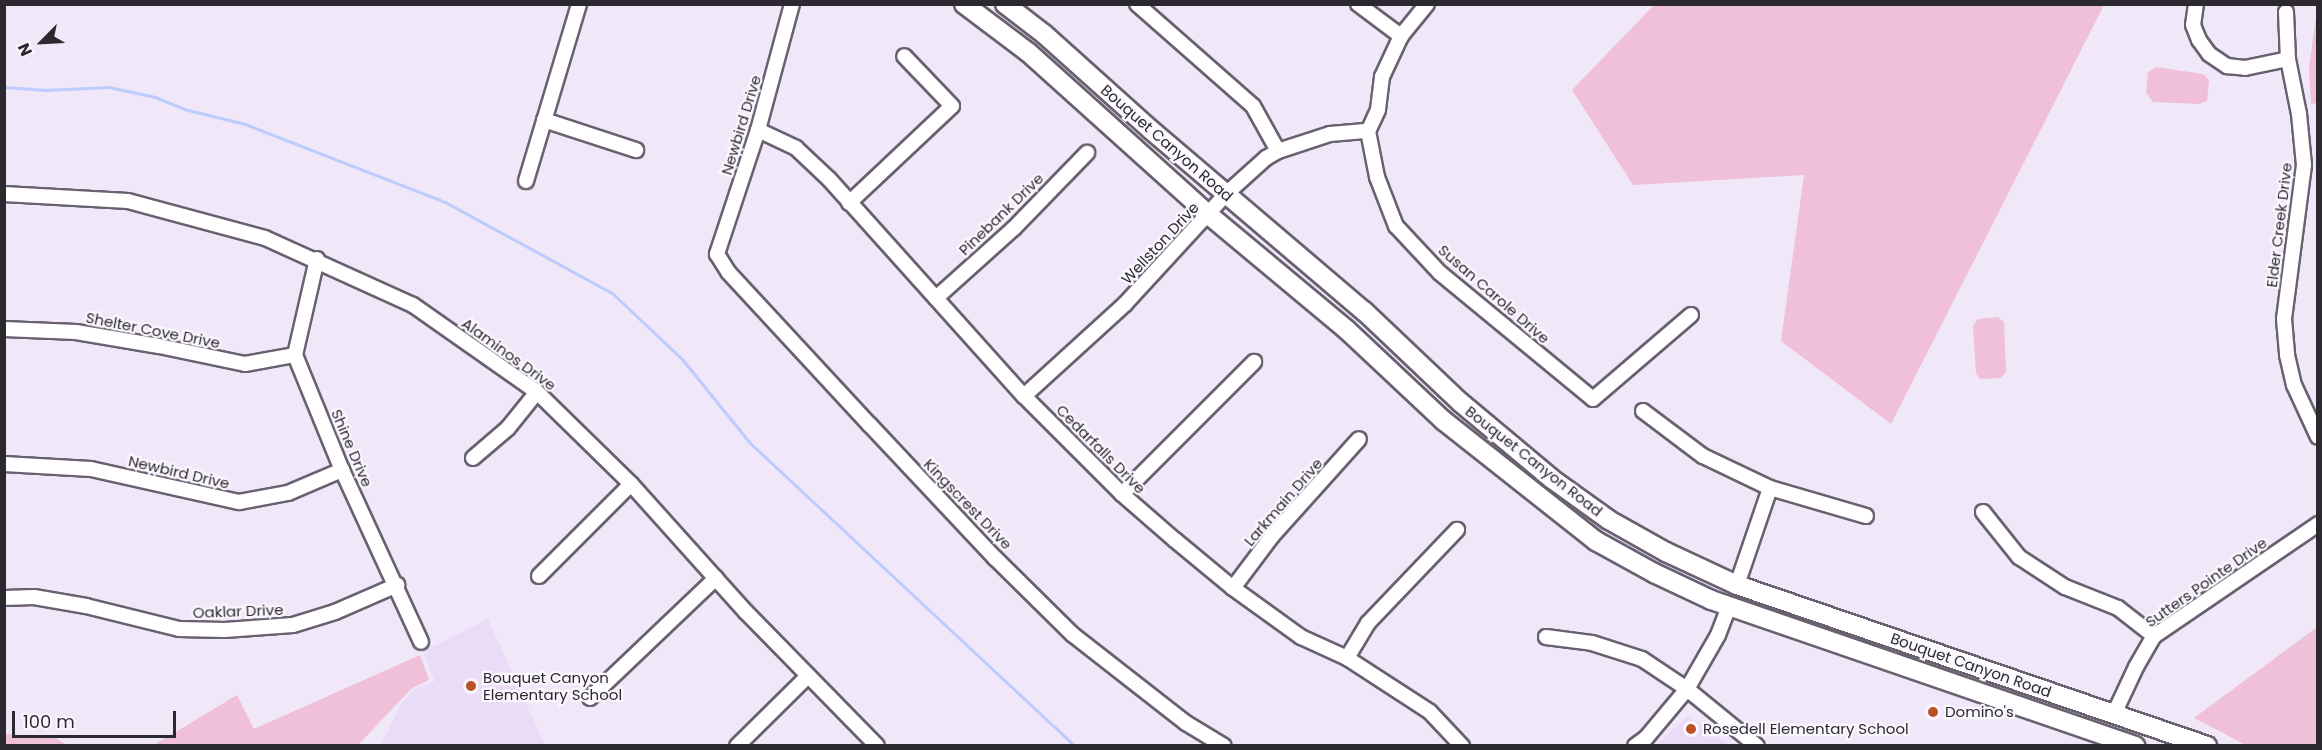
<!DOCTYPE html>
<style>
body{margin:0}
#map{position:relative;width:2322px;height:750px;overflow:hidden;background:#f0e7f9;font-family:Poppins,sans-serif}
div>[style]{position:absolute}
.built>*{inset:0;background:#eadcf6}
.green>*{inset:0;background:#f0c0d8}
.stream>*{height:3px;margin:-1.5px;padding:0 1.5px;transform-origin:1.5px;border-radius:1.5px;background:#bdcbfd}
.roads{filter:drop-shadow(2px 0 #696070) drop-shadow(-2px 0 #696070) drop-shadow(0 2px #696070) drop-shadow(0 -2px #696070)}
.minor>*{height:14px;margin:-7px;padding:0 7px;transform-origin:7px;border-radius:7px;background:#fff}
.major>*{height:18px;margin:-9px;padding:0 9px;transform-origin:9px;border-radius:9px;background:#fff}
.dots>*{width:16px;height:16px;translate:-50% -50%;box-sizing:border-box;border:3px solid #fbf7fe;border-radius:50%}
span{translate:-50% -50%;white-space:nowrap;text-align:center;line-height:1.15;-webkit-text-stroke:4.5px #fbf7fe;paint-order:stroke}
.street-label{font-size:15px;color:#2c282f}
.poi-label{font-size:15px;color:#2c282f}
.left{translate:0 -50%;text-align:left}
.frame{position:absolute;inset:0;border:6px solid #2c282f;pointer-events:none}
.north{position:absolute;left:12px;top:12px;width:60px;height:60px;-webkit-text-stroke:4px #fbf7fe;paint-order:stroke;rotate:246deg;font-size:16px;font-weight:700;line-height:24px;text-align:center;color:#2c282f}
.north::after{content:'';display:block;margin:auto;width:21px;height:27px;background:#2c282f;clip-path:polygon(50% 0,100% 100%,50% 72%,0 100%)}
.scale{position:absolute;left:12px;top:711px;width:164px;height:27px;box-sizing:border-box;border:3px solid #2c282f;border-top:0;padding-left:8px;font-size:18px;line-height:21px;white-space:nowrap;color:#2c282f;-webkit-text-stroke:4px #fbf7fe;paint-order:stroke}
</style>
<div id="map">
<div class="built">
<div style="clip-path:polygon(488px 619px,545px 745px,381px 745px,401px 704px,413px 690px,435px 681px,423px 652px)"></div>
<div style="clip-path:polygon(1688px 715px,1729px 745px,1657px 745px)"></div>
</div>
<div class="green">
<div style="clip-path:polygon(1654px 5px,2104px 5px,1891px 424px,1781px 341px,1804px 175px,1633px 185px,1572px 90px)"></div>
<div style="clip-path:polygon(2317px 10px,2317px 103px,2311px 104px,2309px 68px)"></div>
<div style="clip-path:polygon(2156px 67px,2203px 74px,2209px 80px,2207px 101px,2199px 104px,2153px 102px,2146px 93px,2148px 72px)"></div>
<div style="clip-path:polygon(1998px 317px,2004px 322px,2006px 372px,2001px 378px,1981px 379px,1976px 374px,1973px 326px,1978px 319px)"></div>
<div style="clip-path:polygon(2317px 627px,2317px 745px,2246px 745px,2194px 718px)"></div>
<div style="clip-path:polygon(420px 655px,429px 680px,412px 688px,358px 745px,154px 745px,237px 695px,254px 729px)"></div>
<div style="clip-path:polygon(5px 734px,54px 737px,67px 745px,5px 745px)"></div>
</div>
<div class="stream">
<div style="left:4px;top:87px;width:39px;rotate:4deg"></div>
<div style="left:43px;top:90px;width:66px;rotate:-2.6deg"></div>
<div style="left:109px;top:87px;width:47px;rotate:12.3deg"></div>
<div style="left:155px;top:97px;width:31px;rotate:22deg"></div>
<div style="left:184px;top:109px;width:63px;rotate:13.8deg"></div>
<div style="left:245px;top:124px;width:215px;rotate:21.3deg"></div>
<div style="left:445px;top:202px;width:190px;rotate:28.6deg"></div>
<div style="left:612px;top:293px;width:96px;rotate:43.3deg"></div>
<div style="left:682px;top:359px;width:108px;rotate:51deg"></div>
<div style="left:750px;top:443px;width:444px;rotate:43deg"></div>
</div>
<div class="roads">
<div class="minor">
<div style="left:792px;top:4px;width:131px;rotate:105.1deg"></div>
<div style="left:758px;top:130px;width:131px;rotate:108.3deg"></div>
<div style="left:717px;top:254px;width:22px;rotate:58deg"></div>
<div style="left:729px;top:273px;width:207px;rotate:47.2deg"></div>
<div style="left:870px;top:425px;width:183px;rotate:46.8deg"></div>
<div style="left:995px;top:558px;width:108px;rotate:44.6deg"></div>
<div style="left:1072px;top:634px;width:145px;rotate:38deg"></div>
<div style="left:1186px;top:723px;width:44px;rotate:31.2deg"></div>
<div style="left:1137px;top:4px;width:154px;rotate:41.3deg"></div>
<div style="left:1253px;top:106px;width:51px;rotate:60.9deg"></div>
<div style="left:1358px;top:4px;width:54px;rotate:36.7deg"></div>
<div style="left:1427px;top:4px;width:41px;rotate:129.1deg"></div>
<div style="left:1401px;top:36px;width:45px;rotate:114.9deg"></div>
<div style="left:1382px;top:77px;width:33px;rotate:97deg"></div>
<div style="left:1378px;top:110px;width:23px;rotate:115deg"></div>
<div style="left:1368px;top:131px;width:47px;rotate:78.9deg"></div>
<div style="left:1377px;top:177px;width:53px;rotate:68.8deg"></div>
<div style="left:1396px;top:226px;width:64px;rotate:46.9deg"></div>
<div style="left:1440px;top:273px;width:198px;rotate:39.5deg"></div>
<div style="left:1593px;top:399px;width:129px;rotate:-40.6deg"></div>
<div style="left:2196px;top:4px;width:21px;rotate:98deg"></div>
<div style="left:2193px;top:25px;width:16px;rotate:68deg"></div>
<div style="left:2199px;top:40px;width:17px;rotate:54deg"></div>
<div style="left:2209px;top:54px;width:22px;rotate:34deg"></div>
<div style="left:2227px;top:66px;width:18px;rotate:6deg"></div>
<div style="left:2245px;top:68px;width:44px;rotate:-11.8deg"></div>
<div style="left:2286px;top:12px;width:47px;rotate:87.6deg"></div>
<div style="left:2288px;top:59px;width:56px;rotate:78.7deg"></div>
<div style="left:2299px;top:114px;width:51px;rotate:84.4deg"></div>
<div style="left:2304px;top:165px;width:155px;rotate:97.4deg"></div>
<div style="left:2284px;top:319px;width:36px;rotate:85deg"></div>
<div style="left:2287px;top:355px;width:31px;rotate:77deg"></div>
<div style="left:2294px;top:385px;width:57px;rotate:65.2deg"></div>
<div style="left:544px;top:120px;width:97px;rotate:18.1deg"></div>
<div style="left:758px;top:130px;width:42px;rotate:25.3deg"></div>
<div style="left:796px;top:148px;width:45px;rotate:43.2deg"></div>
<div style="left:829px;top:179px;width:292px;rotate:48.1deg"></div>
<div style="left:1024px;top:396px;width:139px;rotate:45deg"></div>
<div style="left:1122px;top:494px;width:70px;rotate:41deg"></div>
<div style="left:1175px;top:540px;width:75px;rotate:39.6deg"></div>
<div style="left:1233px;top:588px;width:84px;rotate:35.8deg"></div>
<div style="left:1301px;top:637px;width:51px;rotate:24.5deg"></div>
<div style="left:1347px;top:658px;width:99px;rotate:33deg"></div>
<div style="left:1430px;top:712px;width:47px;rotate:46.7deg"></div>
<div style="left:526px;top:181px;width:185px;rotate:-73.3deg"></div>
<div style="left:4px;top:194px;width:124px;rotate:3.2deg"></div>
<div style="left:128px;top:201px;width:142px;rotate:15.1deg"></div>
<div style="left:265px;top:238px;width:162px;rotate:24.4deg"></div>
<div style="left:413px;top:305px;width:151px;rotate:35.1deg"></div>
<div style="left:537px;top:392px;width:132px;rotate:44.4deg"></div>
<div style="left:631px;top:484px;width:172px;rotate:48.1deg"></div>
<div style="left:746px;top:612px;width:187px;rotate:45.6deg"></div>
<div style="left:849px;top:203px;width:141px;rotate:-43.3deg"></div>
<div style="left:952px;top:106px;width:69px;rotate:-133.8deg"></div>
<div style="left:317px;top:259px;width:98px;rotate:102.9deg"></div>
<div style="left:295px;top:355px;width:124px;rotate:67.8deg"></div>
<div style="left:342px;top:470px;width:189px;rotate:65.3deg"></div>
<div style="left:936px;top:298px;width:105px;rotate:-41.9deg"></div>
<div style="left:1014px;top:228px;width:105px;rotate:-45.8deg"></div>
<div style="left:4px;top:329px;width:72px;rotate:2.4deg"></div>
<div style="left:76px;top:332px;width:84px;rotate:9.6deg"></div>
<div style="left:159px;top:346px;width:88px;rotate:11.8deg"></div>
<div style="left:245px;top:364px;width:51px;rotate:-10.2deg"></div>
<div style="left:1024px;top:396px;width:137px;rotate:-42.3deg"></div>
<div style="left:1125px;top:304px;width:149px;rotate:-47.4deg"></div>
<div style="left:1226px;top:194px;width:54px;rotate:-42deg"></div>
<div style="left:1266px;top:158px;width:14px;rotate:-30deg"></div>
<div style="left:1278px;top:151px;width:55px;rotate:-18.1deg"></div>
<div style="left:1330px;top:134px;width:38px;rotate:-5deg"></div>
<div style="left:1643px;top:411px;width:75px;rotate:36.9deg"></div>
<div style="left:1703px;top:456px;width:74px;rotate:25.5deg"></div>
<div style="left:1770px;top:488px;width:100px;rotate:16.3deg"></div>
<div style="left:473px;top:458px;width:46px;rotate:-40.6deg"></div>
<div style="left:508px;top:428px;width:46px;rotate:-51.1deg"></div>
<div style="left:4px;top:464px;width:87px;rotate:3.3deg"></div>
<div style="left:91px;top:469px;width:152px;rotate:12.6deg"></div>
<div style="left:239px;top:502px;width:50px;rotate:-10.4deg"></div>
<div style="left:288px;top:493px;width:59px;rotate:-23.1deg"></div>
<div style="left:1122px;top:494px;width:187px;rotate:-45deg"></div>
<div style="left:1983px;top:512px;width:58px;rotate:51.3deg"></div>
<div style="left:2019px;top:557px;width:55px;rotate:33.1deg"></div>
<div style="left:2065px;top:587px;width:57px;rotate:21.6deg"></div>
<div style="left:2118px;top:608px;width:46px;rotate:37.9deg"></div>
<div style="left:539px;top:576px;width:130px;rotate:-45deg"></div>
<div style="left:1737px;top:585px;width:102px;rotate:-71.2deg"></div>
<div style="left:1233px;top:588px;width:65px;rotate:-53.1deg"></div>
<div style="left:1272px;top:536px;width:130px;rotate:-48.1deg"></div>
<div style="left:4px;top:598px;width:30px;rotate:-2deg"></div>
<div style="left:34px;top:597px;width:53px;rotate:9.8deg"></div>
<div style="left:86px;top:606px;width:96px;rotate:13.9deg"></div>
<div style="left:179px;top:629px;width:46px;rotate:1.2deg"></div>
<div style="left:225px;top:630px;width:68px;rotate:-4.2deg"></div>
<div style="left:293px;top:625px;width:44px;rotate:-17.2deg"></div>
<div style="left:335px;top:612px;width:68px;rotate:-23.5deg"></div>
<div style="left:1546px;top:637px;width:46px;rotate:7.4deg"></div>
<div style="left:1592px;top:643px;width:52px;rotate:17.7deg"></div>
<div style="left:1642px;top:659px;width:54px;rotate:33.7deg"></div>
<div style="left:1687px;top:689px;width:90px;rotate:39.2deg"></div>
<div style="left:1347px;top:658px;width:41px;rotate:-59deg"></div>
<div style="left:1368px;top:623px;width:129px;rotate:-46.3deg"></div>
<div style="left:590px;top:698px;width:174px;rotate:-43.6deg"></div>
<div style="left:2114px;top:714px;width:52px;rotate:-64.9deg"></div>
<div style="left:2136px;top:667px;width:36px;rotate:-60deg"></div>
<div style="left:2154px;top:636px;width:199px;rotate:-34.3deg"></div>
<div style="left:737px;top:746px;width:100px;rotate:-44.6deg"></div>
<div style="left:1635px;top:746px;width:14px;rotate:-36deg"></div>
<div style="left:1646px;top:738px;width:64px;rotate:-50.1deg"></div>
<div style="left:1687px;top:689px;width:62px;rotate:-60.1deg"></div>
<div style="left:1718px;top:635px;width:31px;rotate:-69deg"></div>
</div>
<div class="major">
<div style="left:964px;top:4px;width:81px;rotate:37deg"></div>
<div style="left:1029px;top:53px;width:242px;rotate:42deg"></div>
<div style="left:1209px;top:215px;width:180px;rotate:39.8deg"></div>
<div style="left:1347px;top:330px;width:133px;rotate:43.2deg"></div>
<div style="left:1444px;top:421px;width:194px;rotate:38.3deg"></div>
<div style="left:1596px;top:541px;width:66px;rotate:28.9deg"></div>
<div style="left:1654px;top:573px;width:63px;rotate:25.3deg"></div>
<div style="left:1711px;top:600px;width:449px;rotate:19deg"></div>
<div style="left:1005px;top:4px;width:49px;rotate:37.6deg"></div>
<div style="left:1044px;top:34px;width:144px;rotate:41.9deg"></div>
<div style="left:1151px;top:130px;width:280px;rotate:40.4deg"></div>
<div style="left:1364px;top:311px;width:132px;rotate:43.5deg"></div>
<div style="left:1460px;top:402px;width:120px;rotate:39.9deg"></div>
<div style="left:1552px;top:479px;width:70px;rotate:35.7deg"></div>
<div style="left:1609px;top:520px;width:65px;rotate:29.3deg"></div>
<div style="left:1666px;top:552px;width:78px;rotate:24.9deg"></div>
<div style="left:1737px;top:585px;width:497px;rotate:18.9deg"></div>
</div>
</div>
<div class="dots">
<div style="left:471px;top:686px;background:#b95226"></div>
<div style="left:1933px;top:712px;background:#b95226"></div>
<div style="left:1691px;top:729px;background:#b95226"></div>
</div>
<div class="street-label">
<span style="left:741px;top:125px;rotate:-73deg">Newbird Drive</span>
<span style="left:1167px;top:143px;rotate:41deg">Bouquet Canyon Road</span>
<span style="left:1001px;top:214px;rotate:-44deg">Pinebank Drive</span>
<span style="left:2279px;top:225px;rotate:-83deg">Elder Creek Drive</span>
<span style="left:1160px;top:243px;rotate:-47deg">Wellston Drive</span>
<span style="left:1494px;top:294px;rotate:41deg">Susan Carole Drive</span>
<span style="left:153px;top:330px;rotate:11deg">Shelter Cove Drive</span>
<span style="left:509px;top:354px;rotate:36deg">Alaminos Drive</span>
<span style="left:352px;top:448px;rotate:67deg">Shine Drive</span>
<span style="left:1101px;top:449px;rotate:45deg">Cedarfalls Drive</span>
<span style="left:1534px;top:461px;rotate:38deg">Bouquet Canyon Road</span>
<span style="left:179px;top:472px;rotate:13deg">Newbird Drive</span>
<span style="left:1283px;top:502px;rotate:-49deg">Larkmain Drive</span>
<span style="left:968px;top:504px;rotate:46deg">Kingscrest Drive</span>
<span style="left:2206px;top:582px;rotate:-35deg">Sutters Pointe Drive</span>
<span style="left:238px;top:611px;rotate:-2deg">Oaklar Drive</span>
<span style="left:1971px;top:665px;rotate:19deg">Bouquet Canyon Road</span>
</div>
<div class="poi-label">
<span class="left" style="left:483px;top:686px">Bouquet Canyon<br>Elementary School</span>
<span class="left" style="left:1945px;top:712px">Domino's</span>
<span class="left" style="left:1703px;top:729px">Rosedell Elementary School</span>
</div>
<div class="frame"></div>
<div class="north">N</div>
<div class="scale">100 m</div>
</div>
